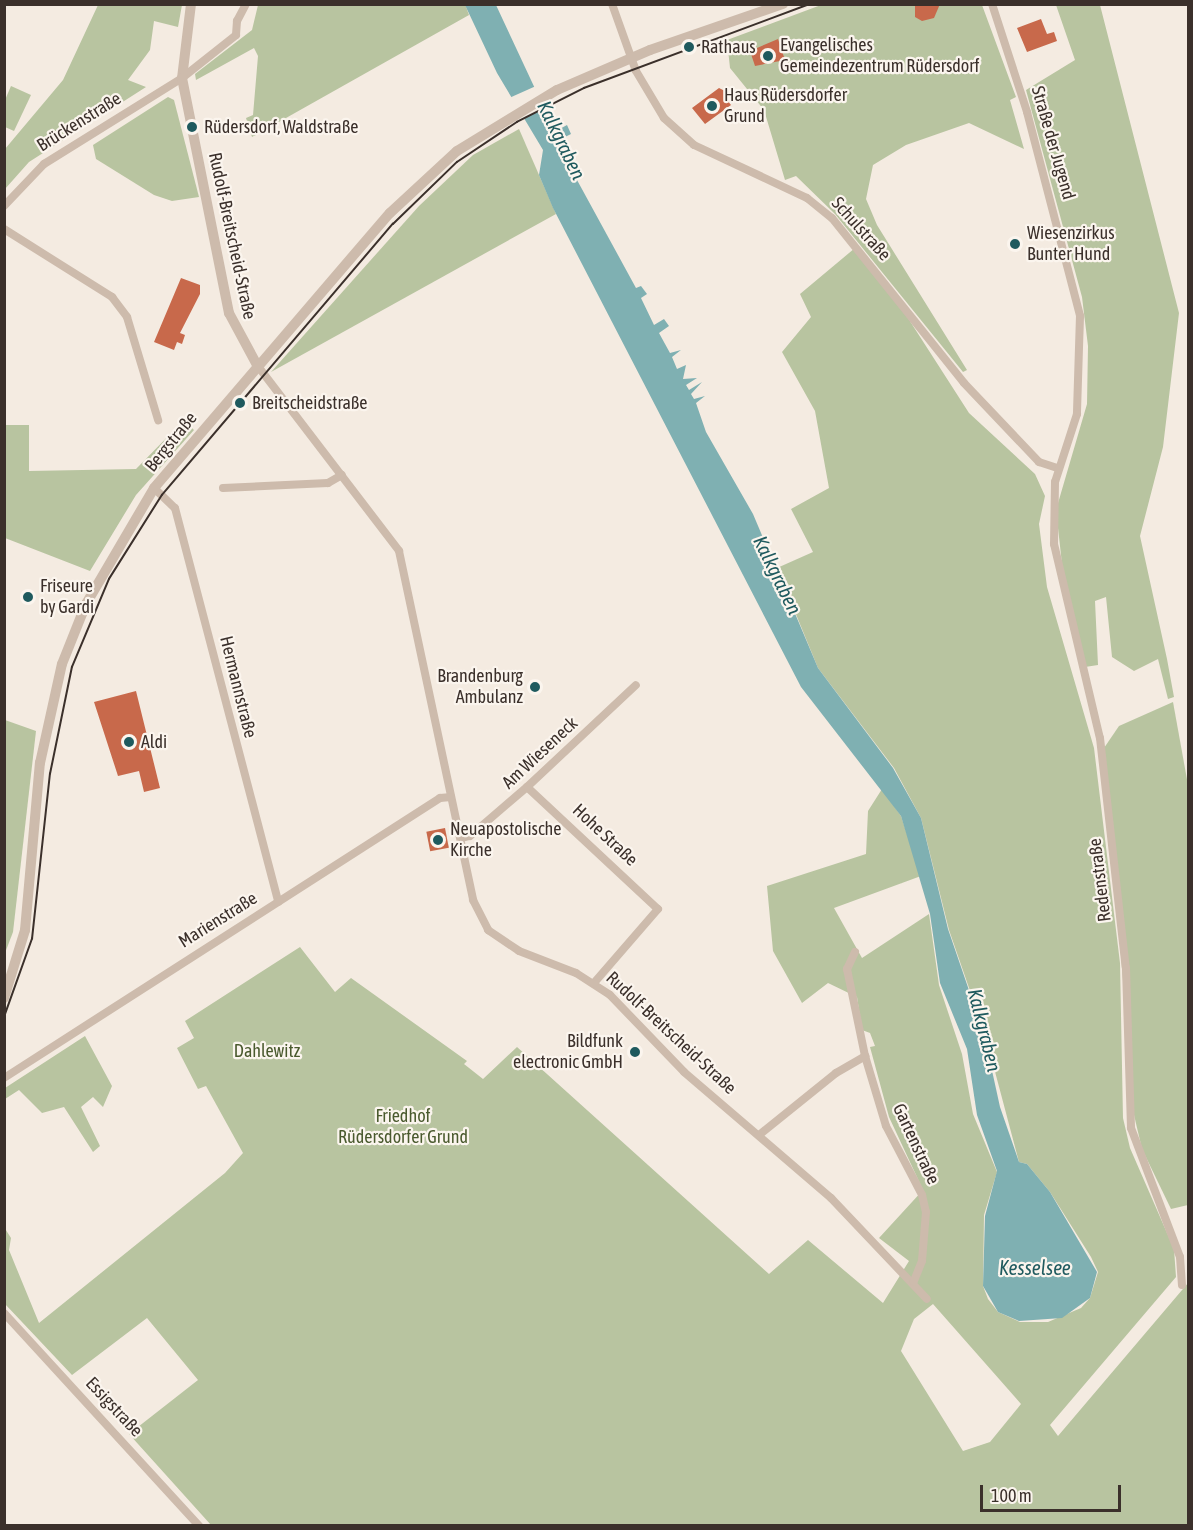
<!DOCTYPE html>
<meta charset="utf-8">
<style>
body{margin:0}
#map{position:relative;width:1193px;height:1530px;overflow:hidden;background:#f4ebe1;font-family:"Asap Condensed",sans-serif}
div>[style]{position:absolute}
.green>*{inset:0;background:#b8c4a0}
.water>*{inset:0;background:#7fb0b2}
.pier>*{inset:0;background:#f4ebe1;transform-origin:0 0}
.building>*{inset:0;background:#c8694b;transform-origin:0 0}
.minor>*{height:8px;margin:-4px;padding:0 4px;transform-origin:4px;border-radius:4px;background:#cdbbac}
.tertiary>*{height:10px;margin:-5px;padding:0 5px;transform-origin:5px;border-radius:5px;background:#cdbbac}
.tram>*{height:1.5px;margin:-0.75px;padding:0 0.75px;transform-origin:0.75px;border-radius:0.75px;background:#3b302b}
.dots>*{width:16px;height:16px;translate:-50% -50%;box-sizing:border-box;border:3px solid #fbf5ee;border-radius:50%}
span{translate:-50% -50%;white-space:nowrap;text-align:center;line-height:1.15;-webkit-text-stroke:4.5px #fbf5ee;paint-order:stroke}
.poi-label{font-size:18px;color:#3b302b}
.left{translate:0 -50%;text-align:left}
.right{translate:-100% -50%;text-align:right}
.street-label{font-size:18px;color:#3b302b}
.park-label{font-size:18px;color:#4a5a2e}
.water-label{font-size:20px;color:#1f5a5e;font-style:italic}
.frame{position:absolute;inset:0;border:6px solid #3b302b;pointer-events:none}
.scale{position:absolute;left:980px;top:1485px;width:141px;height:27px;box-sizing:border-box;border:3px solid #3b302b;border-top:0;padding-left:8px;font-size:18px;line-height:21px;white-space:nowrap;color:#3b302b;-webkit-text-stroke:4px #fbf5ee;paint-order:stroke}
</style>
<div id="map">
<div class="green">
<div style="clip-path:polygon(465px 4px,469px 15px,252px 137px,246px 118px,253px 115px,258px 56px,254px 48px,196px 80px,195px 74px,252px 30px,258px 5px)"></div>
<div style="clip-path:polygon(98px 5px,182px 5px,178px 27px,154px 21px,150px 50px,128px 80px,146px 87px,29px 162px,5px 189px,5px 149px,63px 80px)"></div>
<div style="clip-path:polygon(821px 5px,982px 5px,1016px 97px,1010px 100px,1024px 149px,969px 123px,906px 145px,873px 165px,866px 199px,877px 225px,967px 370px,963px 372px,835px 214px,796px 176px,785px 180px,764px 110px,730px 68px,727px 40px)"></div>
<div style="clip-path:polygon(1056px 5px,1100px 5px,1179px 313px,1163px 447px,1140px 536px,1167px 659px,1174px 697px,1168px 699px,1158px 659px,1134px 671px,1112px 657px,1106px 597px,1095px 601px,1098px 665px,1085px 667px,1062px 564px,1056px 510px,1087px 404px,1088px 346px,1082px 297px,1026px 90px,1075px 60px)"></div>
<div style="clip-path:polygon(11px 86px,31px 95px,14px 131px,5px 127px,5px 100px)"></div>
<div style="clip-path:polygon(168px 97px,174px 100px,199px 197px,172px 201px,154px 195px,96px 159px,93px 145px)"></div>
<div style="clip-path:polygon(519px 129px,556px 214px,271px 372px,419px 206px,473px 155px)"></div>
<div style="clip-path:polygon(evenodd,855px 248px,897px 301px,969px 413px,1035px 474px,1045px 496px,1039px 524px,1047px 587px,1094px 748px,1120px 963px,1123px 1118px,1130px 1148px,1174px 1249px,1176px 1277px,1050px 1425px,1058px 1436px,1188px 1283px,1188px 1525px,211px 1525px,129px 1434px,198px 1380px,147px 1318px,72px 1375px,5px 1304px,4px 1227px,11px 1238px,9px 1250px,39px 1323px,225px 1173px,243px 1153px,206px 1086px,198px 1089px,177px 1048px,194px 1038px,185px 1021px,300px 947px,335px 992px,351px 978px,467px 1061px,464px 1064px,483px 1079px,517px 1047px,769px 1274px,808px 1240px,883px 1303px,909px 1261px,879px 1238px,923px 1190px,889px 1117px,870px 1047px,875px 1046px,870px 1033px,862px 1030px,857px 997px,828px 983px,802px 1003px,773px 951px,767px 886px,866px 854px,868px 811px,882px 789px,901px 816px,921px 876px,834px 908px,862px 958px,929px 914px,939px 985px,962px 1054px,973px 1114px,997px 1172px,984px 1215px,983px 1286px,988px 1299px,998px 1312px,1020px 1322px,1048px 1322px,1081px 1308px,1090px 1298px,1098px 1272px,1091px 1257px,1050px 1192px,1027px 1164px,1019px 1162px,985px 1034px,949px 930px,921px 818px,894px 768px,818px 668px,777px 568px,813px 552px,791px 509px,829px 488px,815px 411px,782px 352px,811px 317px,800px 294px,855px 248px,933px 1304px,1021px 1404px,990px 1442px,963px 1451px,901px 1351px,914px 1319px,933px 1304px)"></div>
<div style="clip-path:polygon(184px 420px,194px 430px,136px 495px,90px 571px,5px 538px,5px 425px,29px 425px,29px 471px,136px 469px)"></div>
<div style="clip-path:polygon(1173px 702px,1188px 785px,1188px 1205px,1171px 1209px,1142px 1149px,1134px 1115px,1104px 748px,1119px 726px)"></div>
<div style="clip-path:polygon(5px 720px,36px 731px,13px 932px,5px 953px)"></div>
<div style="clip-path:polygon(85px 1036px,112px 1086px,103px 1107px,93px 1097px,81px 1107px,100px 1146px,93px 1152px,64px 1107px,42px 1113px,19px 1090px,5px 1099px,5px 1088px)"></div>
</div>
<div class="water">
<div style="clip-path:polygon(465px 5px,496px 5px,552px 125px,558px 130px,567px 125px,571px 134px,561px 139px,571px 169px,636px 288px,641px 286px,647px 294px,641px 298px,654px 325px,664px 319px,669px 326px,659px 333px,670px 353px,681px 350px,672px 357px,677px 369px,686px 365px,683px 379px,697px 378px,686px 385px,689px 390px,702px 382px,691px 394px,694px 399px,705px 396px,696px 403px,706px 432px,753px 514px,818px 668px,893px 768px,921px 818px,948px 929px,984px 1034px,1000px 1107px,1019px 1162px,1027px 1164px,1050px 1192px,1097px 1272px,1090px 1298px,1062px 1318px,1019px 1321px,998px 1312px,983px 1286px,985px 1216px,997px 1171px,977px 1115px,967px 1049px,940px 983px,930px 914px,901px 816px,801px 687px,553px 208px,539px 175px,543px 150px,497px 73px)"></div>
</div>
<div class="pier">
<div style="left:536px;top:86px;width:24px;height:31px;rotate:66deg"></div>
</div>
<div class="building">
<div style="clip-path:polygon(915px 4px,940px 4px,934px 18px,922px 21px,915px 17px)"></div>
<div style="clip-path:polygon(1041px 19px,1047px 34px,1054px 32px,1057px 41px,1027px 52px,1017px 28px)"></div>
<div style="clip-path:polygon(778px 39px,785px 60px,755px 66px,750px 51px)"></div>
<div style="clip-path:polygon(719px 88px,733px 95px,727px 100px,731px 105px,705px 124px,692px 108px)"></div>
<div style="clip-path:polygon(181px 278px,200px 285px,200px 294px,180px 333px,185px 335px,182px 344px,177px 342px,174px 350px,154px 342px)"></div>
<div style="clip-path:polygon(136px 691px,160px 788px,144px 792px,139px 771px,118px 776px,94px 702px)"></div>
<div style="left:445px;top:828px;width:20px;height:19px;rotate:79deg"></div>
</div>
<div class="minor">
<div style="left:612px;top:4px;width:71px;rotate:70.3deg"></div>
<div style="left:636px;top:71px;width:55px;rotate:59.2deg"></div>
<div style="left:664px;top:118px;width:40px;rotate:42deg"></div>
<div style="left:694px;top:145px;width:125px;rotate:25.1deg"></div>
<div style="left:807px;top:198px;width:32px;rotate:39deg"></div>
<div style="left:832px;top:218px;width:211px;rotate:51.3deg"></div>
<div style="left:964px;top:383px;width:109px;rotate:46.5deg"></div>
<div style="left:1039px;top:462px;width:20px;rotate:18deg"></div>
<div style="left:992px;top:4px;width:114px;rotate:72deg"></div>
<div style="left:1027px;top:112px;width:211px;rotate:75.4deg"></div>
<div style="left:1080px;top:316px;width:98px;rotate:91.8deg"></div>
<div style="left:1077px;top:414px;width:71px;rotate:107.9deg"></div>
<div style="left:1055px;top:482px;width:62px;rotate:90.9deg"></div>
<div style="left:1054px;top:544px;width:199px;rotate:76.7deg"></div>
<div style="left:1100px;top:738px;width:231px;rotate:83.6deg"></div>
<div style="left:1126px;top:968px;width:160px;rotate:88.2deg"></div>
<div style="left:1131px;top:1128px;width:138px;rotate:69.2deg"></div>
<div style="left:1180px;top:1257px;width:28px;rotate:86deg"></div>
<div style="left:4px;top:206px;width:58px;rotate:-46.4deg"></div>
<div style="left:44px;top:164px;width:163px;rotate:-31.9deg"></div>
<div style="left:182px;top:78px;width:69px;rotate:-38.5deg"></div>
<div style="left:236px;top:35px;width:14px;rotate:-86deg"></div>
<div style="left:237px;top:21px;width:19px;rotate:-62deg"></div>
<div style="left:4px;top:229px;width:128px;rotate:32.2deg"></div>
<div style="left:112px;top:297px;width:25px;rotate:53deg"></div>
<div style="left:127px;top:317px;width:108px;rotate:73.2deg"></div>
<div style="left:257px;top:365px;width:234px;rotate:52.6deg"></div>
<div style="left:399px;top:551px;width:357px;rotate:78deg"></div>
<div style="left:473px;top:900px;width:34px;rotate:63deg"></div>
<div style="left:488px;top:930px;width:37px;rotate:34deg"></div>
<div style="left:519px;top:951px;width:61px;rotate:21.1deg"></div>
<div style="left:576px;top:973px;width:40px;rotate:32.9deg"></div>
<div style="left:610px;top:995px;width:107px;rotate:46.1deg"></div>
<div style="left:684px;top:1072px;width:194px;rotate:40.6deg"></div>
<div style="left:831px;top:1198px;width:139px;rotate:46.5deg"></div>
<div style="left:154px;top:488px;width:29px;rotate:44deg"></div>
<div style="left:175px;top:508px;width:407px;rotate:75.3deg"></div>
<div style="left:223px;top:488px;width:105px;rotate:-2.7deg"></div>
<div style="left:328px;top:483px;width:16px;rotate:-30deg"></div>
<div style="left:527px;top:787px;width:179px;rotate:43deg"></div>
<div style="left:658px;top:909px;width:98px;rotate:130.9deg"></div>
<div style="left:461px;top:838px;width:9px;rotate:-13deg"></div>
<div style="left:470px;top:836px;width:75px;rotate:-40.7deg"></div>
<div style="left:527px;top:787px;width:149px;rotate:-43.1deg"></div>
<div style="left:855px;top:952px;width:19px;rotate:115deg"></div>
<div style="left:847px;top:969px;width:89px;rotate:78.3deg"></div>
<div style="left:865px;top:1056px;width:73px;rotate:73.3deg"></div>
<div style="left:886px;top:1126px;width:78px;rotate:62.4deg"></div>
<div style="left:922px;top:1195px;width:17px;rotate:77deg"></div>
<div style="left:926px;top:1212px;width:49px;rotate:94.7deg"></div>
<div style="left:922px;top:1261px;width:22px;rotate:112deg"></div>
<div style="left:4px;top:1078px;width:518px;rotate:-32.71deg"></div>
<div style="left:440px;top:798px;width:11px;rotate:-5deg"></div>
<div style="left:759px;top:1135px;width:99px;rotate:-38.8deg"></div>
<div style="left:836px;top:1073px;width:34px;rotate:-30deg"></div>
<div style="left:4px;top:1313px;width:289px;rotate:47.5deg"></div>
</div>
<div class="tertiary">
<div style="left:191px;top:4px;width:75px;rotate:96.9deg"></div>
<div style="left:182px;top:78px;width:240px;rotate:78.7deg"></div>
<div style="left:229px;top:313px;width:59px;rotate:61.7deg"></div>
<div style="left:4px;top:998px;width:71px;rotate:-72.8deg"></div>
<div style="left:25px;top:930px;width:168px;rotate:-84.9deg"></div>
<div style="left:40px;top:763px;width:101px;rotate:-77.5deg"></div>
<div style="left:62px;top:664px;width:65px;rotate:-68.2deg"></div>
<div style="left:86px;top:604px;width:134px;rotate:-59.6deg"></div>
<div style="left:154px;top:488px;width:362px;rotate:-49.4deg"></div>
<div style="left:390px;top:213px;width:91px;rotate:-42.8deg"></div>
<div style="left:457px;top:151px;width:117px;rotate:-31.4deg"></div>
<div style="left:557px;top:90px;width:101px;rotate:-23.3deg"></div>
<div style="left:650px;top:50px;width:141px;rotate:-19.1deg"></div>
</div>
<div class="tram">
<div style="left:4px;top:1017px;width:83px;rotate:-70.3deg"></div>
<div style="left:32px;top:939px;width:166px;rotate:-83.8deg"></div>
<div style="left:50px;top:774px;width:109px;rotate:-78.4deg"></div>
<div style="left:72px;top:667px;width:95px;rotate:-67.2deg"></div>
<div style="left:109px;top:579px;width:99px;rotate:-57.8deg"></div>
<div style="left:162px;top:495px;width:356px;rotate:-49.6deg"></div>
<div style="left:393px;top:224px;width:89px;rotate:-44.1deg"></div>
<div style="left:457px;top:162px;width:72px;rotate:-33.7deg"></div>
<div style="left:517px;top:122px;width:75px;rotate:-26.9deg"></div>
<div style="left:584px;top:88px;width:241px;rotate:-20.4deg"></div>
</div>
<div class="dots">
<div style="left:689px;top:47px;background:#1f5a5e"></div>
<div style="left:768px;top:56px;background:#1f5a5e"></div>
<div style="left:712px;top:106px;background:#1f5a5e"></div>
<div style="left:192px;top:127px;background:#1f5a5e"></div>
<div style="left:1015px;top:244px;background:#1f5a5e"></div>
<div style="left:240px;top:403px;background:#1f5a5e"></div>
<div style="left:28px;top:597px;background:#1f5a5e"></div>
<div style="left:535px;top:687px;background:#1f5a5e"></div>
<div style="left:129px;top:742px;background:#1f5a5e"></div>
<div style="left:438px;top:840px;background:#1f5a5e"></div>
<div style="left:635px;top:1052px;background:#1f5a5e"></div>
</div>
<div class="poi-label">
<span class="left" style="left:780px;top:56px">Evangelisches<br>Gemeindezentrum Rüdersdorf</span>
<span class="left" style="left:701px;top:47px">Rathaus</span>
<span class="left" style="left:724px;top:106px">Haus Rüdersdorfer<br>Grund</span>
<span class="left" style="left:204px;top:127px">Rüdersdorf, Waldstraße</span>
<span class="left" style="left:1027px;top:244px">Wiesenzirkus<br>Bunter Hund</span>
<span class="left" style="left:252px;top:403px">Breitscheidstraße</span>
<span class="left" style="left:40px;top:597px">Friseure<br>by Gardi</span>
<span class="right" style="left:523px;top:687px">Brandenburg<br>Ambulanz</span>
<span class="left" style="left:141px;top:742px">Aldi</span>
<span class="left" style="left:450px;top:840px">Neuapostolische<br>Kirche</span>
<span class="right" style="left:623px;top:1052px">Bildfunk<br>electronic GmbH</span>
</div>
<div class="street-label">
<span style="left:79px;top:122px;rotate:-32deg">Brückenstraße</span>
<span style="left:1053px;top:143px;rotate:74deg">Straße der Jugend</span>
<span style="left:861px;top:229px;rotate:48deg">Schulstraße</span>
<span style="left:232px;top:236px;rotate:78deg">Rudolf-Breitscheid-Straße</span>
<span style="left:171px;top:442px;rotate:-51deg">Bergstraße</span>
<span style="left:238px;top:687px;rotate:76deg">Hermannstraße</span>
<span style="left:540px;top:753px;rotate:-43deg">Am Wieseneck</span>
<span style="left:605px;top:835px;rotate:43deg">Hohe Straße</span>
<span style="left:1100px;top:880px;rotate:-97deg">Redenstraße</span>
<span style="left:218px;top:920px;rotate:-32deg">Marienstraße</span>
<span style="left:671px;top:1033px;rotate:43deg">Rudolf-Breitscheid-Straße</span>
<span style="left:916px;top:1144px;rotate:65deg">Gartenstraße</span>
<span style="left:114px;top:1407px;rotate:47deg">Essigstraße</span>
</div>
<div class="park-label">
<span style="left:267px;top:1051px">Dahlewitz</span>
<span style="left:403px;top:1127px">Friedhof<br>Rüdersdorfer Grund</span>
</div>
<div class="water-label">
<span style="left:562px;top:140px;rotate:64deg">Kalkgraben</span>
<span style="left:778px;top:575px;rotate:64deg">Kalkgraben</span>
<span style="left:985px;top:1030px;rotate:76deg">Kalkgraben</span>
<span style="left:1035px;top:1267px">Kesselsee</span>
</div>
<div class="frame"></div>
<div class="scale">100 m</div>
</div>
